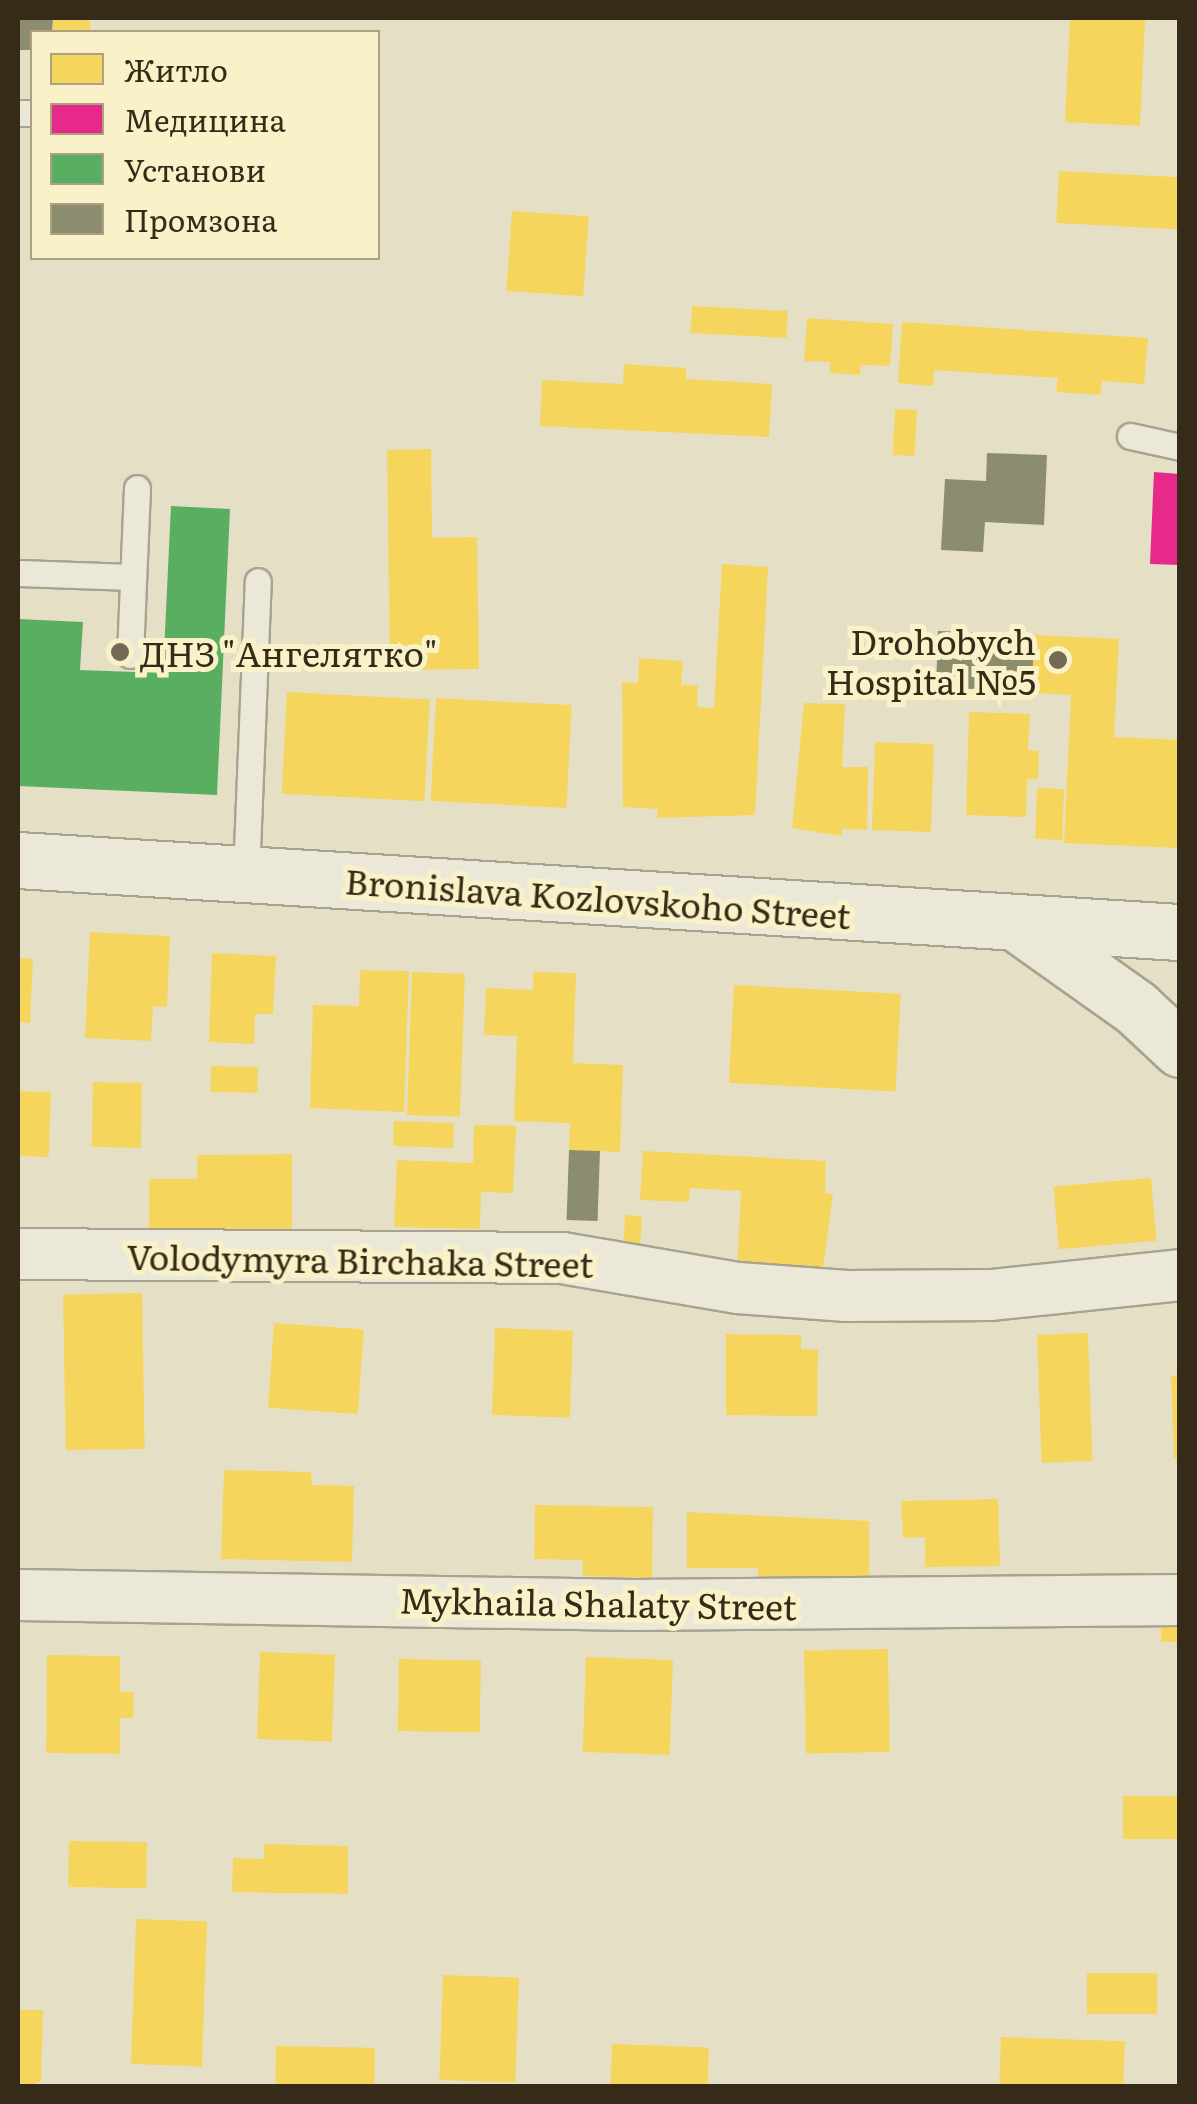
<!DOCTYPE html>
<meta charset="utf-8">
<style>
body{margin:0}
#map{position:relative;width:1197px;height:2104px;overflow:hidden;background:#e5e0c5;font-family:Literata,serif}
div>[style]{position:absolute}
.homes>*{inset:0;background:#f6d55c;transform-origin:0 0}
.health>*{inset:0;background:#e7298a}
.public>*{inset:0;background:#5aae61}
.industry>*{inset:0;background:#8c8c6e;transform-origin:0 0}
.roads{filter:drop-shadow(2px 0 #a8a290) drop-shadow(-2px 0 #a8a290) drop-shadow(0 2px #a8a290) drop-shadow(0 -2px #a8a290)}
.service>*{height:25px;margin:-12.5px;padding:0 12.5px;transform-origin:12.5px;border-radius:12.5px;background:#ebe8d8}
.minor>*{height:50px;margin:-25px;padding:0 25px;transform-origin:25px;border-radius:25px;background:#ebe8d8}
.tertiary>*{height:55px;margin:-27.5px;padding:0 27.5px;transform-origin:27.5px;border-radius:27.5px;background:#ebe8d8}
.dots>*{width:28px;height:28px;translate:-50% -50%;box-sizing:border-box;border:5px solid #f9f1c8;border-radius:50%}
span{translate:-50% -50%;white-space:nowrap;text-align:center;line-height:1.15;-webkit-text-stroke:10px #f9f1c8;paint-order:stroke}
.poi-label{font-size:35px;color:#362a18}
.right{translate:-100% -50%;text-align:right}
.left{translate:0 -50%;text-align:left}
.street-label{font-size:35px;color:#362a18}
.frame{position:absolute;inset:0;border:20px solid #362a18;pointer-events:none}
.legend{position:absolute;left:30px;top:30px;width:350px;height:230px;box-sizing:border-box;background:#f9f1c8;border:2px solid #aba182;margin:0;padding:12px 18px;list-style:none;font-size:30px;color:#362a18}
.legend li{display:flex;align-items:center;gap:20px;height:50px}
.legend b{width:50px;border:2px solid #aba182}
</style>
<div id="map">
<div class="homes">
<div style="left:53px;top:18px;width:37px;height:14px"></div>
<div style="clip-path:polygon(1070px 18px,1159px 18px,1145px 21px,1140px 126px,1065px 122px)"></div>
<div style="left:1059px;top:171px;width:121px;height:52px;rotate:3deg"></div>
<div style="left:512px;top:211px;width:77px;height:80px;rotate:4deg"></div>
<div style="left:692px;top:306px;width:96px;height:27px;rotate:3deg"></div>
<div style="clip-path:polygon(807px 318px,893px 324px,890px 366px,861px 365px,860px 375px,830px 373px,830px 362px,804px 361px)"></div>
<div style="clip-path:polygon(902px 322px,1148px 338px,1144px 384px,1102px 381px,1100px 395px,1056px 392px,1058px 378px,934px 370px,933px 386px,898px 383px)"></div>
<div style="clip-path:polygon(624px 364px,686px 368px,686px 379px,772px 384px,769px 437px,540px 426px,542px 380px,623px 384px)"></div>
<div style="left:895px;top:409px;width:22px;height:46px;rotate:3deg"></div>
<div style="clip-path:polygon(431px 449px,432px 538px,477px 537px,479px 669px,390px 670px,387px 450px)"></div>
<div style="clip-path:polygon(722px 564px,768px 567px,755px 815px,657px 818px,658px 809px,623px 807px,622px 682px,638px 683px,639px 658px,683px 661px,681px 685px,698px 686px,697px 707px,714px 708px)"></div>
<div style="clip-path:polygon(1034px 635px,1119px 639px,1114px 737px,1180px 740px,1180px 848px,1064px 843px,1071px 695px,1031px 693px)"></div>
<div style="left:287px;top:692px;width:143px;height:102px;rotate:3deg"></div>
<div style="left:436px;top:698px;width:136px;height:103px;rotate:3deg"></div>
<div style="clip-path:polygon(804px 703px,845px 704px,842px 767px,868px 767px,867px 830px,842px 829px,841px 836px,792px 828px)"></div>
<div style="clip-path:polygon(969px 712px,1030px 714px,1028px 750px,1039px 751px,1038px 779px,1027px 779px,1026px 817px,966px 815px)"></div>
<div style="left:875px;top:742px;width:59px;height:88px;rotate:2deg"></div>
<div style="left:1037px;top:788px;width:27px;height:51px;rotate:2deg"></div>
<div style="clip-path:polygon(90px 932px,170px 936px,167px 1007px,153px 1006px,151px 1041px,85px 1038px)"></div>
<div style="clip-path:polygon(212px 953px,276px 956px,273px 1014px,255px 1014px,254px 1044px,209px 1042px)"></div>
<div style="clip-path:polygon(18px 958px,33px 959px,30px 1023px,18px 1022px)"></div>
<div style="clip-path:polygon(360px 970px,409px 971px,404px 1112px,310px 1108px,313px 1005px,359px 1006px)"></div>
<div style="left:412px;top:972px;width:53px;height:143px;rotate:2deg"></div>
<div style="clip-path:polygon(533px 972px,576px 973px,573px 1063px,623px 1065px,620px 1152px,569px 1150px,570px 1123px,514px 1121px,517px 1036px,484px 1035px,486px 988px,533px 990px)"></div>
<div style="left:734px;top:985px;width:167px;height:98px;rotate:3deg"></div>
<div style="left:211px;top:1066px;width:47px;height:26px;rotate:1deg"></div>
<div style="left:93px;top:1082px;width:49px;height:65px;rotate:1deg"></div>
<div style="left:18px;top:1091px;width:33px;height:65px;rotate:2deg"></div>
<div style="left:394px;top:1121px;width:60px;height:25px;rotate:2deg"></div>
<div style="clip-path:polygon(474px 1125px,516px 1126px,513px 1193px,481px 1192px,480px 1229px,394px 1227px,397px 1160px,473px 1163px)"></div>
<div style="clip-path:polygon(643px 1151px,826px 1161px,825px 1193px,833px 1194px,822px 1275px,737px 1270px,741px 1191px,690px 1188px,689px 1202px,640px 1200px)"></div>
<div style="clip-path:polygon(292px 1154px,292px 1229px,149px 1230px,149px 1179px,197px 1179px,197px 1155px)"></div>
<div style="left:1151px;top:1178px;width:63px;height:98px;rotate:85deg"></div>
<div style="left:625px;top:1215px;width:17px;height:32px;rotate:3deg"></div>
<div style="left:142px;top:1293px;width:156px;height:79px;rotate:89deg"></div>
<div style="left:274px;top:1323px;width:90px;height:85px;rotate:4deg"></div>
<div style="left:495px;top:1328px;width:78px;height:87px;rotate:2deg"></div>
<div style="left:1088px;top:1333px;width:128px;height:51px;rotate:88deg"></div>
<div style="clip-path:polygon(726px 1334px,801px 1335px,801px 1349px,818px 1350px,817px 1416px,726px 1415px)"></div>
<div style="clip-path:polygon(1180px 1375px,1180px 1458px,1174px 1458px,1171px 1376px)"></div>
<div style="clip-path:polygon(224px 1470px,311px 1472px,312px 1485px,354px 1486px,352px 1562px,221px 1559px)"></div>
<div style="clip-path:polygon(998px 1499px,1000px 1566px,925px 1567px,925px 1537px,903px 1538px,901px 1501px)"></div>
<div style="clip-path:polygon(535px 1505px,653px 1507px,652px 1578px,583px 1576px,583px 1560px,534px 1559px)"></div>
<div style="clip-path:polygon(687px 1512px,869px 1521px,869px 1581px,758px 1580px,758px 1568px,687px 1568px)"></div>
<div style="left:1161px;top:1618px;width:19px;height:24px"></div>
<div style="left:888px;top:1649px;width:103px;height:84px;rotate:89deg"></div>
<div style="left:260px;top:1652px;width:75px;height:87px;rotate:2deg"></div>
<div style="clip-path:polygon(47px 1655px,120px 1656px,120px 1692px,134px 1692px,133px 1718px,120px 1718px,120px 1754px,46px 1753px)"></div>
<div style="left:586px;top:1657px;width:87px;height:95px;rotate:2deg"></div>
<div style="left:399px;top:1659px;width:82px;height:72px;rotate:1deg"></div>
<div style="left:1123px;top:1796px;width:57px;height:43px"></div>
<div style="left:69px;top:1841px;width:78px;height:46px;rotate:1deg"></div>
<div style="clip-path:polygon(264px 1844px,348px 1846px,348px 1894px,232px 1892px,233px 1858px,264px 1859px)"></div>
<div style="left:136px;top:1919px;width:71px;height:145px;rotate:2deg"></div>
<div style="left:1157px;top:1973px;width:41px;height:70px;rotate:90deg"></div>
<div style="left:443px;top:1975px;width:76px;height:105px;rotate:2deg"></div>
<div style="clip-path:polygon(18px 2010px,43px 2010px,41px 2081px,32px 2086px,18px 2086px)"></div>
<div style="left:1001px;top:2037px;width:124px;height:49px;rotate:2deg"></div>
<div style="left:612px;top:2044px;width:97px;height:42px;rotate:2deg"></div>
<div style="left:276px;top:2046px;width:99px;height:40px;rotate:1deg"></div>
</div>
<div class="health">
<div style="clip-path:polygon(1154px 472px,1180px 474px,1180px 565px,1150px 564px)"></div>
</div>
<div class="public">
<div style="clip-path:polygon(171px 506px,230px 509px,217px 795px,18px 786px,18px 619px,83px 622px,80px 670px,163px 673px)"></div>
</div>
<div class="industry">
<div style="clip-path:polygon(18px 18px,53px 18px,52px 32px,32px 32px,32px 50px,18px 50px)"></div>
<div style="clip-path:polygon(987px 453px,1047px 455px,1044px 525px,985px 522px,983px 552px,941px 550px,945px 479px,986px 481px)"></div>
<div style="left:938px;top:631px;width:96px;height:58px;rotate:2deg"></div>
<div style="left:569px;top:1150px;width:31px;height:70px;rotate:2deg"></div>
</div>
<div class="roads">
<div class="service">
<div style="left:18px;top:113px;width:14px"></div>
<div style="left:1130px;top:436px;width:51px;rotate:12.4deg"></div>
<div style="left:18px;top:573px;width:115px;rotate:2deg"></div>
<div style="left:130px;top:655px;width:167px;rotate:-87.6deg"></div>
<div style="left:246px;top:875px;width:294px;rotate:-87.7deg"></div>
</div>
<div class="minor">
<div style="left:18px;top:1254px;width:544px;rotate:0.42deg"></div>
<div style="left:562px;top:1258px;width:179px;rotate:9.7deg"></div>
<div style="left:738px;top:1288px;width:109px;rotate:4.2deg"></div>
<div style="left:847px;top:1296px;width:144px;rotate:-0.4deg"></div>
<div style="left:991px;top:1295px;width:190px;rotate:-6deg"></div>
<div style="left:18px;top:1595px;width:616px;rotate:0.93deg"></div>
<div style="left:634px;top:1605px;width:546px;rotate:-0.52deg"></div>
</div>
<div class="tertiary">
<div style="left:18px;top:860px;width:1164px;rotate:3.55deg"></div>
<div style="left:1018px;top:924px;width:145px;rotate:35.4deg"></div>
<div style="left:1136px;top:1008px;width:60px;rotate:43deg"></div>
</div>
</div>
<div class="dots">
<div style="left:120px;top:652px;background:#736a55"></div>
<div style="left:1058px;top:660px;background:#736a55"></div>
</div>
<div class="poi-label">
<span class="right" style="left:1036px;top:660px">Drohobych<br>Hospital №5</span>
<span class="left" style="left:140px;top:652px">ДНЗ "Ангелятко"</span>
</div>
<div class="street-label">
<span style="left:598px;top:897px;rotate:4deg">Bronislava Kozlovskoho Street</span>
<span style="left:360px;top:1259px;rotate:1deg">Volodymyra Birchaka Street</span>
<span style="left:598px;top:1602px;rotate:1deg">Mykhaila Shalaty Street</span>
</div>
<div class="frame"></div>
<ul class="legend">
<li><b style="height:28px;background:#f6d55c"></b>Житло</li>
<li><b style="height:28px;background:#e7298a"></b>Медицина</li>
<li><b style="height:28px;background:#5aae61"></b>Установи</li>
<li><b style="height:28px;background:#8c8c6e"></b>Промзона</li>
</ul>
</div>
